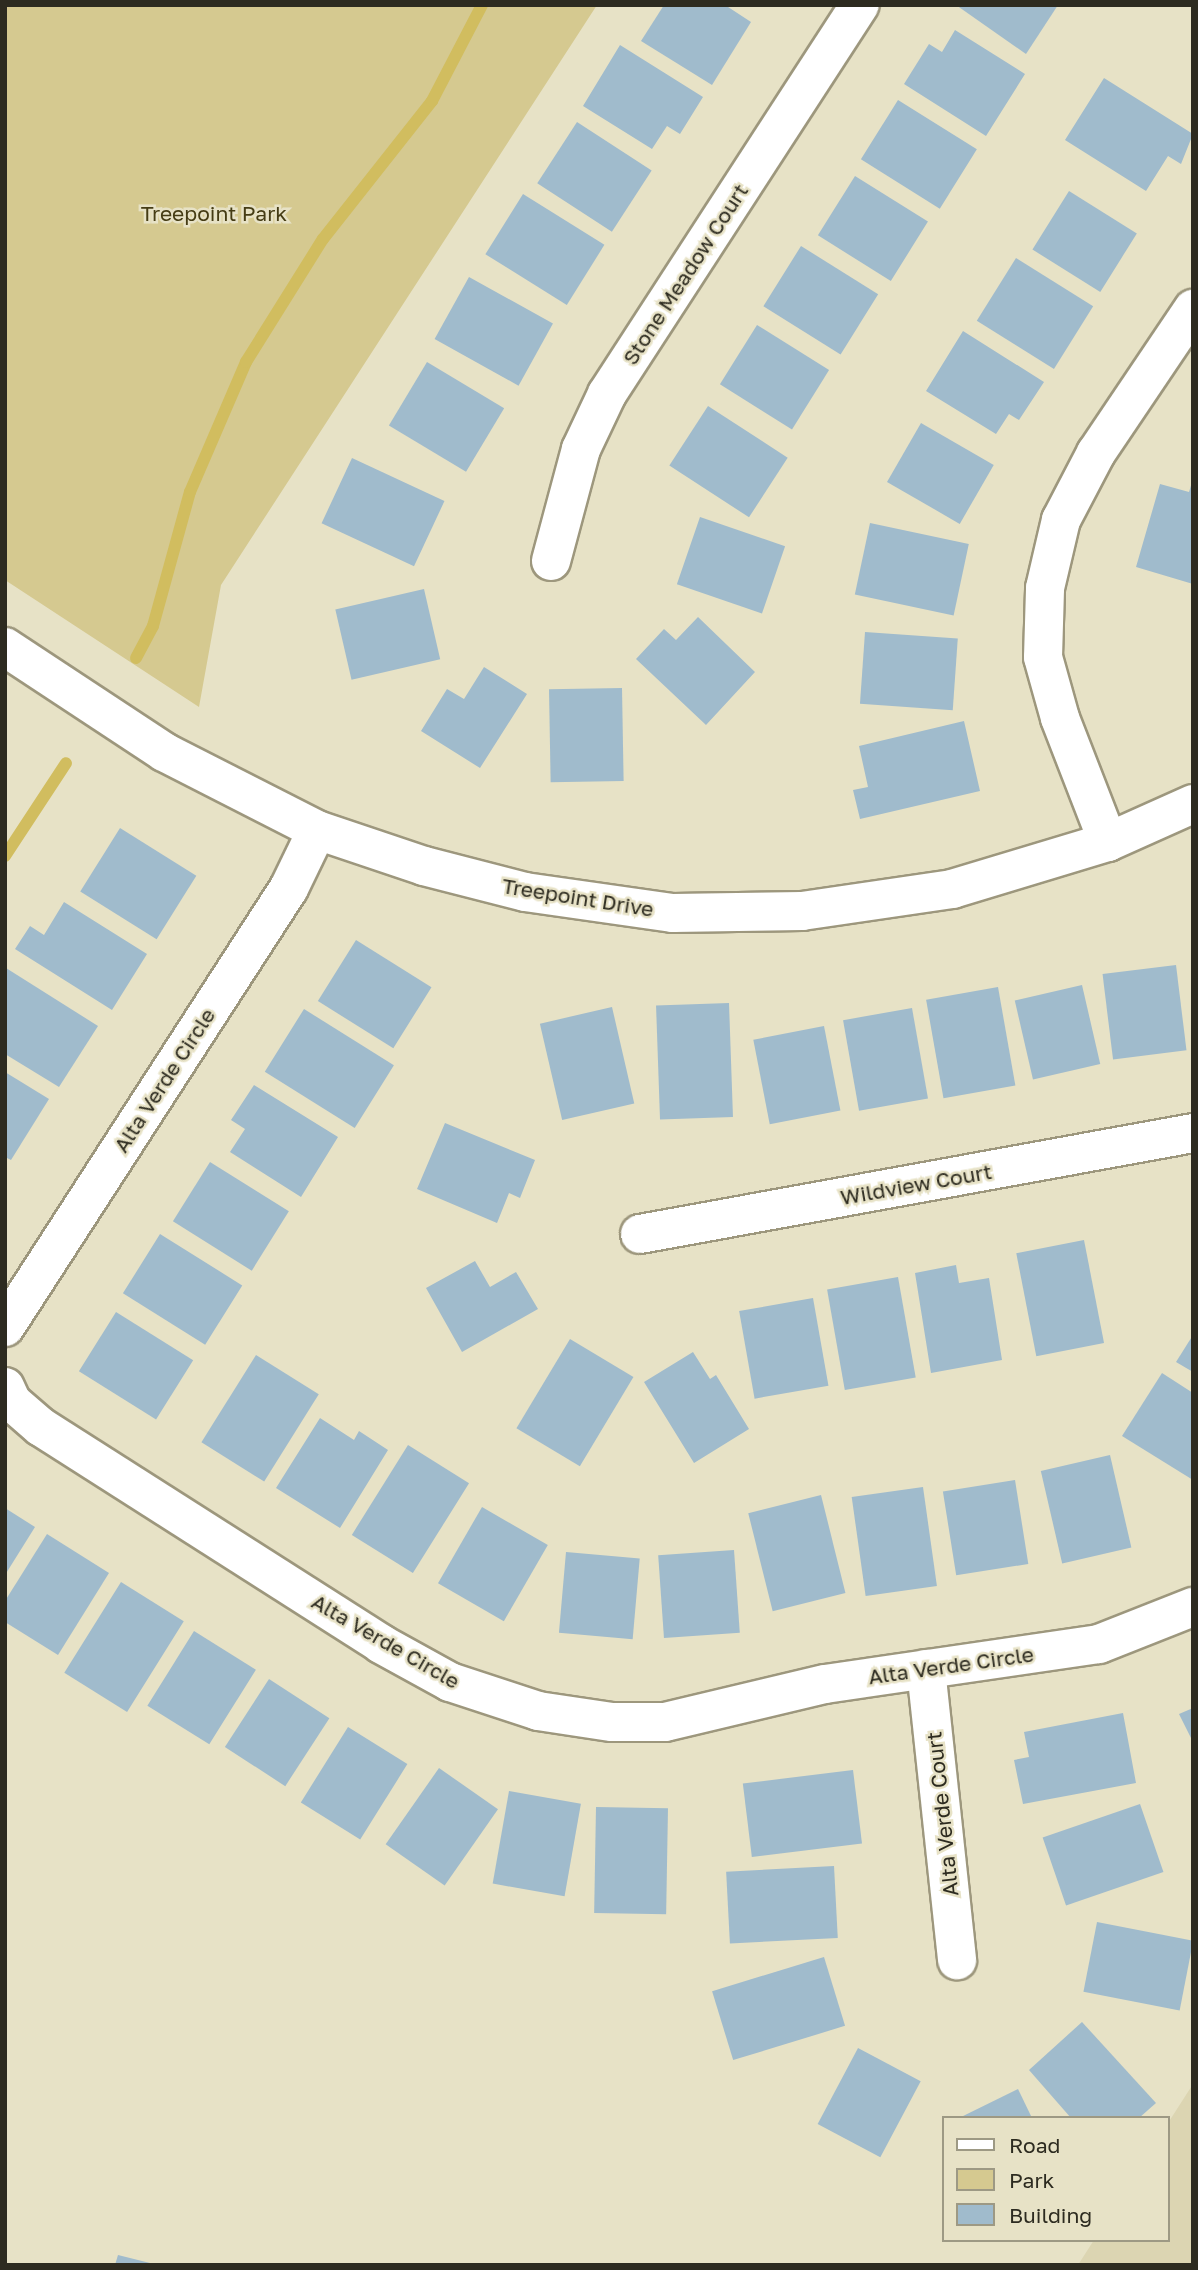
<!DOCTYPE html>
<style>
body{margin:0}
#map{position:relative;width:1198px;height:2270px;overflow:hidden;background:#e7e2c6;font-family:"Golos Text",sans-serif}
div>[style]{position:absolute}
.built>*{inset:0;background:#dcd5b2}
.green>*{inset:0;background:#d5c990}
.stream>*{height:12px;margin:-6px;padding:0 6px;transform-origin:6px;border-radius:6px;background:#d1bd5f}
.building>*{inset:0;background:#a0bbcc;transform-origin:0 0}
.roads{filter:drop-shadow(2px 0 #9d977d) drop-shadow(-2px 0 #9d977d) drop-shadow(0 2px #9d977d) drop-shadow(0 -2px #9d977d)}
.minor>*{height:38px;margin:-19px;padding:0 19px;transform-origin:19px;border-radius:19px;background:#fff}
span{translate:-50% -50%;white-space:nowrap;text-align:center;line-height:1.15;-webkit-text-stroke:5px #e7e2c6;paint-order:stroke}
.park-label{font-size:21px;color:#453c14}
.street-label{font-size:21px;color:#2d2b20}
.frame{position:absolute;inset:0;border:7px solid #2d2b20;pointer-events:none}
.legend{position:absolute;left:942px;top:2116px;width:228px;height:126px;box-sizing:border-box;background:#e7e2c6;border:2px solid #9d9984;margin:0;padding:9px 12px;list-style:none;font-size:21px;color:#2d2b20}
.legend li{display:flex;align-items:center;gap:14px;height:35px}
.legend b{width:35px;border:2px solid #9d9984}
</style>
<div id="map">
<div class="built">
<div style="clip-path:polygon(1193px 2084px,1193px 2265px,1078px 2265px,1094px 2240px,1168px 2240px,1168px 2123px)"></div>
</div>
<div class="green">
<div style="clip-path:polygon(5px 5px,597px 5px,221px 585px,199px 707px,5px 580px)"></div>
</div>
<div class="stream">
<div style="left:136px;top:658px;width:36px;rotate:-62deg"></div>
<div style="left:153px;top:626px;width:139px;rotate:-74.6deg"></div>
<div style="left:190px;top:492px;width:142px;rotate:-66.7deg"></div>
<div style="left:246px;top:362px;width:145px;rotate:-58deg"></div>
<div style="left:323px;top:239px;width:176px;rotate:-51.7deg"></div>
<div style="left:432px;top:101px;width:108px;rotate:-62.5deg"></div>
<div style="left:5px;top:856px;width:111px;rotate:-56.7deg"></div>
</div>
<div class="building">
<div style="clip-path:polygon(664px 5px,725px 5px,751px 22px,712px 85px,641px 41px)"></div>
<div style="clip-path:polygon(956px 5px,1058px 5px,1026px 54px)"></div>
<div style="clip-path:polygon(955px 30px,1025px 74px,986px 136px,904px 84px,929px 44px,942px 52px)"></div>
<div style="clip-path:polygon(620px 45px,703px 97px,680px 134px,667px 126px,652px 149px,583px 106px)"></div>
<div style="clip-path:polygon(1104px 78px,1193px 134px,1181px 164px,1168px 156px,1146px 191px,1065px 140px)"></div>
<div style="left:898px;top:100px;width:93px;height:70px;rotate:32deg"></div>
<div style="left:577px;top:122px;width:89px;height:73px;rotate:33deg"></div>
<div style="left:855px;top:176px;width:86px;height:70px;rotate:32deg"></div>
<div style="left:1069px;top:191px;width:80px;height:69px;rotate:32deg"></div>
<div style="left:523px;top:194px;width:96px;height:71px;rotate:32deg"></div>
<div style="left:801px;top:246px;width:91px;height:71px;rotate:32deg"></div>
<div style="left:1016px;top:258px;width:91px;height:74px;rotate:32deg"></div>
<div style="left:469px;top:277px;width:96px;height:71px;rotate:29deg"></div>
<div style="left:757px;top:325px;width:85px;height:70px;rotate:32deg"></div>
<div style="clip-path:polygon(963px 331px,1044px 382px,1019px 420px,1009px 414px,996px 434px,926px 391px)"></div>
<div style="left:427px;top:362px;width:90px;height:74px;rotate:31deg"></div>
<div style="left:708px;top:406px;width:95px;height:71px;rotate:33deg"></div>
<div style="left:921px;top:423px;width:84px;height:68px;rotate:30deg"></div>
<div style="left:352px;top:458px;width:102px;height:72px;rotate:25deg"></div>
<div style="clip-path:polygon(1192px 482px,1193px 584px,1136px 567px,1160px 484px,1189px 492px)"></div>
<div style="left:700px;top:517px;width:90px;height:71px;rotate:19deg"></div>
<div style="left:870px;top:523px;width:101px;height:73px;rotate:12deg"></div>
<div style="left:424px;top:589px;width:72px;height:91px;rotate:77deg"></div>
<div style="clip-path:polygon(698px 617px,755px 672px,706px 725px,636px 659px,664px 629px,676px 640px)"></div>
<div style="left:865px;top:632px;width:93px;height:72px;rotate:4deg"></div>
<div style="clip-path:polygon(484px 667px,527px 694px,480px 768px,421px 731px,447px 689px,464px 699px)"></div>
<div style="left:622px;top:688px;width:93px;height:73px;rotate:89deg"></div>
<div style="clip-path:polygon(964px 721px,980px 791px,860px 819px,853px 790px,868px 787px,859px 746px)"></div>
<div style="left:120px;top:828px;width:90px;height:75px;rotate:32deg"></div>
<div style="clip-path:polygon(64px 902px,147px 954px,112px 1010px,15px 949px,30px 926px,44px 935px)"></div>
<div style="left:356px;top:940px;width:89px;height:72px;rotate:32deg"></div>
<div style="left:1176px;top:965px;width:86px;height:74px;rotate:83deg"></div>
<div style="clip-path:polygon(6px 968px,98px 1026px,59px 1087px,5px 1054px)"></div>
<div style="left:1082px;top:985px;width:81px;height:69px;rotate:77deg"></div>
<div style="left:998px;top:987px;width:100px;height:73px;rotate:80deg"></div>
<div style="left:729px;top:1003px;width:114px;height:73px;rotate:88deg"></div>
<div style="left:612px;top:1007px;width:99px;height:74px;rotate:77deg"></div>
<div style="left:912px;top:1008px;width:92px;height:70px;rotate:80deg"></div>
<div style="left:304px;top:1009px;width:106px;height:74px;rotate:32deg"></div>
<div style="left:824px;top:1026px;width:86px;height:72px;rotate:79deg"></div>
<div style="clip-path:polygon(5px 1072px,49px 1099px,11px 1160px,5px 1157px)"></div>
<div style="clip-path:polygon(254px 1085px,338px 1137px,301px 1197px,230px 1152px,245px 1129px,231px 1120px)"></div>
<div style="clip-path:polygon(445px 1123px,535px 1160px,520px 1198px,509px 1193px,497px 1223px,417px 1189px)"></div>
<div style="left:210px;top:1162px;width:93px;height:70px;rotate:32deg"></div>
<div style="left:160px;top:1234px;width:97px;height:70px;rotate:32deg"></div>
<div style="left:1084px;top:1240px;width:105px;height:69px;rotate:79deg"></div>
<div style="clip-path:polygon(475px 1261px,490px 1287px,516px 1272px,538px 1309px,462px 1352px,426px 1288px)"></div>
<div style="clip-path:polygon(956px 1265px,959px 1283px,989px 1278px,1002px 1360px,931px 1373px,915px 1273px)"></div>
<div style="left:898px;top:1277px;width:102px;height:72px;rotate:80deg"></div>
<div style="left:813px;top:1298px;width:89px;height:75px;rotate:80deg"></div>
<div style="left:116px;top:1312px;width:91px;height:70px;rotate:32deg"></div>
<div style="clip-path:polygon(1193px 1335px,1193px 1372px,1176px 1362px)"></div>
<div style="left:570px;top:1339px;width:74px;height:104px;rotate:31deg"></div>
<div style="clip-path:polygon(693px 1352px,710px 1379px,716px 1375px,749px 1429px,694px 1463px,644px 1382px)"></div>
<div style="left:256px;top:1355px;width:74px;height:103px;rotate:32deg"></div>
<div style="clip-path:polygon(1162px 1373px,1193px 1393px,1193px 1480px,1122px 1436px)"></div>
<div style="clip-path:polygon(320px 1418px,354px 1440px,359px 1431px,388px 1450px,340px 1528px,276px 1488px)"></div>
<div style="left:408px;top:1445px;width:72px;height:106px;rotate:32deg"></div>
<div style="left:1110px;top:1455px;width:95px;height:71px;rotate:77deg"></div>
<div style="left:1015px;top:1480px;width:85px;height:73px;rotate:81deg"></div>
<div style="left:923px;top:1487px;width:100px;height:72px;rotate:82deg"></div>
<div style="left:821px;top:1495px;width:101px;height:75px;rotate:76deg"></div>
<div style="left:482px;top:1507px;width:76px;height:88px;rotate:30deg"></div>
<div style="clip-path:polygon(5px 1508px,35px 1527px,5px 1575px)"></div>
<div style="clip-path:polygon(47px 1534px,109px 1573px,58px 1655px,5px 1622px,5px 1601px)"></div>
<div style="left:734px;top:1550px;width:83px;height:76px;rotate:86deg"></div>
<div style="left:566px;top:1552px;width:74px;height:81px;rotate:5deg"></div>
<div style="left:121px;top:1582px;width:74px;height:107px;rotate:32deg"></div>
<div style="left:194px;top:1631px;width:73px;height:88px;rotate:32deg"></div>
<div style="left:269px;top:1679px;width:72px;height:81px;rotate:33deg"></div>
<div style="clip-path:polygon(1193px 1708px,1193px 1742px,1179px 1714px)"></div>
<div style="clip-path:polygon(1123px 1713px,1136px 1783px,1023px 1804px,1014px 1760px,1029px 1757px,1024px 1732px)"></div>
<div style="left:348px;top:1727px;width:70px;height:89px;rotate:32deg"></div>
<div style="left:439px;top:1768px;width:72px;height:93px;rotate:35deg"></div>
<div style="left:853px;top:1770px;width:74px;height:111px;rotate:83deg"></div>
<div style="left:509px;top:1791px;width:73px;height:94px;rotate:10deg"></div>
<div style="left:1140px;top:1804px;width:72px;height:103px;rotate:71deg"></div>
<div style="left:596px;top:1807px;width:72px;height:106px;rotate:1deg"></div>
<div style="left:834px;top:1866px;width:72px;height:108px;rotate:87deg"></div>
<div style="left:1097px;top:1922px;width:98px;height:71px;rotate:11deg"></div>
<div style="left:824px;top:1957px;width:72px;height:117px;rotate:73deg"></div>
<div style="clip-path:polygon(1082px 2022px,1156px 2103px,1139px 2118px,1071px 2118px,1029px 2070px)"></div>
<div style="left:858px;top:2048px;width:71px;height:86px;rotate:28deg"></div>
<div style="clip-path:polygon(1018px 2089px,1032px 2118px,959px 2118px)"></div>
<div style="clip-path:polygon(118px 2255px,154px 2264px,154px 2265px,115px 2265px)"></div>
</div>
<div class="roads">
<div class="minor">
<div style="left:551px;top:561px;width:116px;rotate:-75deg"></div>
<div style="left:581px;top:449px;width:61px;rotate:-64.7deg"></div>
<div style="left:607px;top:394px;width:464px;rotate:-57deg"></div>
<div style="left:5px;top:647px;width:191px;rotate:33.4deg"></div>
<div style="left:164px;top:752px;width:172px;rotate:27deg"></div>
<div style="left:317px;top:830px;width:113px;rotate:18.6deg"></div>
<div style="left:424px;top:866px;width:104px;rotate:14.4deg"></div>
<div style="left:525px;top:892px;width:149px;rotate:8.1deg"></div>
<div style="left:673px;top:913px;width:129px;rotate:-0.9deg"></div>
<div style="left:802px;top:911px;width:152px;rotate:-8.3deg"></div>
<div style="left:952px;top:889px;width:163px;rotate:-16.8deg"></div>
<div style="left:1108px;top:842px;width:93px;rotate:-24.1deg"></div>
<div style="left:1108px;top:842px;width:133px;rotate:-111.2deg"></div>
<div style="left:1060px;top:718px;width:63px;rotate:-105.6deg"></div>
<div style="left:1043px;top:657px;width:69px;rotate:-88.3deg"></div>
<div style="left:1045px;top:588px;width:70px;rotate:-76.8deg"></div>
<div style="left:1061px;top:520px;width:76px;rotate:-62.4deg"></div>
<div style="left:1096px;top:453px;width:174px;rotate:-56deg"></div>
<div style="left:640px;top:1234px;width:562px;rotate:-10.35deg"></div>
<div style="left:5px;top:1327px;width:523px;rotate:-57.1deg"></div>
<div style="left:289px;top:888px;width:64px;rotate:-64.2deg"></div>
<div style="left:5px;top:1387px;width:17px;rotate:65deg"></div>
<div style="left:12px;top:1402px;width:38px;rotate:41deg"></div>
<div style="left:41px;top:1427px;width:403px;rotate:32.5deg"></div>
<div style="left:381px;top:1644px;width:79px;rotate:28.8deg"></div>
<div style="left:450px;top:1682px;width:93px;rotate:18.2deg"></div>
<div style="left:538px;top:1711px;width:75px;rotate:8.5deg"></div>
<div style="left:612px;top:1722px;width:53px"></div>
<div style="left:665px;top:1722px;width:164px;rotate:-13.4deg"></div>
<div style="left:825px;top:1684px;width:277px;rotate:-8.3deg"></div>
<div style="left:1099px;top:1644px;width:101px;rotate:-21.5deg"></div>
<div style="left:926px;top:1669px;width:293px;rotate:83.9deg"></div>
</div>
</div>
<div class="park-label">
<span style="left:214px;top:213px">Treepoint Park</span>
</div>
<div class="street-label">
<span style="left:685px;top:274px;rotate:-57deg">Stone Meadow Court</span>
<span style="left:578px;top:897px;rotate:9deg">Treepoint Drive</span>
<span style="left:164px;top:1080px;rotate:-57deg">Alta Verde Circle</span>
<span style="left:916px;top:1184px;rotate:-10deg">Wildview Court</span>
<span style="left:386px;top:1641px;rotate:30deg">Alta Verde Circle</span>
<span style="left:951px;top:1665px;rotate:-8deg">Alta Verde Circle</span>
<span style="left:942px;top:1814px;rotate:-96deg">Alta Verde Court</span>
</div>
<div class="frame"></div>
<ul class="legend">
<li><b style="height:9px;background:#fff"></b>Road</li>
<li><b style="height:19px;background:#d5c990"></b>Park</li>
<li><b style="height:19px;background:#a0bbcc"></b>Building</li>
</ul>
</div>
